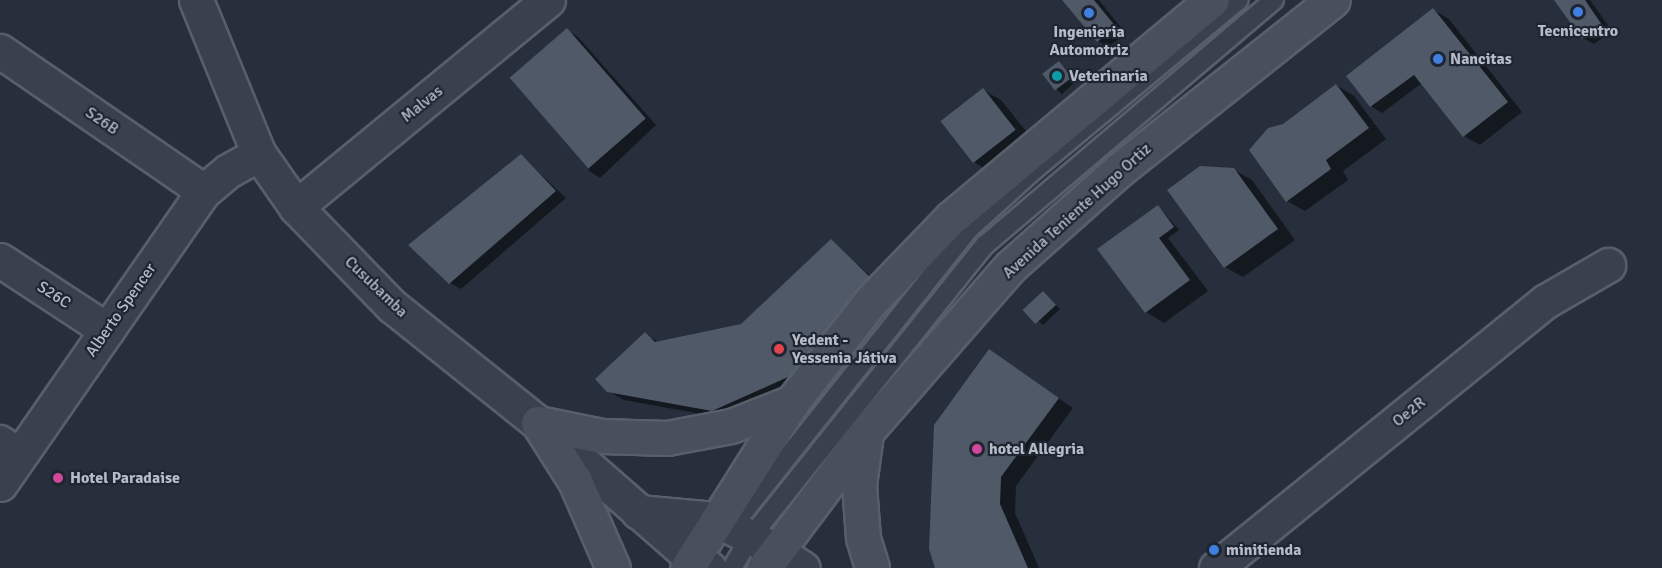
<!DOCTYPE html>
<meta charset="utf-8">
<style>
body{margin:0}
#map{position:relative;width:1662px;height:568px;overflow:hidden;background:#262f3b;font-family:Signika,sans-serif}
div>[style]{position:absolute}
.shadow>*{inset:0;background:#0007;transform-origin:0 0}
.building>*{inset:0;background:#505967;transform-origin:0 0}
.roads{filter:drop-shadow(2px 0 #585f6a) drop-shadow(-2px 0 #585f6a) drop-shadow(0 2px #585f6a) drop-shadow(0 -2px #585f6a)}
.service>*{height:18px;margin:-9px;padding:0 9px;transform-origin:9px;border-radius:9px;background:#3a414c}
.pedestrian>*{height:27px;margin:-13.5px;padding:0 13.5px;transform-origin:13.5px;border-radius:13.5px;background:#3a414c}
.minor>*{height:33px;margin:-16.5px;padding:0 16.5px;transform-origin:16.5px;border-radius:16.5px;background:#3a414c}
.tertiary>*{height:33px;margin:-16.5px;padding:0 16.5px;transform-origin:16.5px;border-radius:16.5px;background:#3a414c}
.secondary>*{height:33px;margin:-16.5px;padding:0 16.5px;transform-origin:16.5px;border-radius:16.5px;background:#48505e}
.dots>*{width:16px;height:16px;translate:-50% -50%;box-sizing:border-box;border:3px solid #1f2631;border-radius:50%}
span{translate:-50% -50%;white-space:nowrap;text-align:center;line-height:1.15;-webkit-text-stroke:4.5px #1f2631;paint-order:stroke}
.poi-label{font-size:16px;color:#b6bcc7;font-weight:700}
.left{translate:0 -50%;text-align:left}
.street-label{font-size:16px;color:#b6bcc7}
</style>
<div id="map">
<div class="shadow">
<div style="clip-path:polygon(1064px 0,1099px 0,1126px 34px,1108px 47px,1098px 41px)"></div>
<div style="clip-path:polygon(1556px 0,1590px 0,1612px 31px,1594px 44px,1583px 38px)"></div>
<div style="clip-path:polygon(1433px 10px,1449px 19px,1522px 112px,1480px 145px,1464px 136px,1422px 83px,1382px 113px,1371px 106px)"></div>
<div style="clip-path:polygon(567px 30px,578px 37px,656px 125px,600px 178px,589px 171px)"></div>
<div style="left:1059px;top:63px;width:25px;height:19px;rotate:48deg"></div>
<div style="clip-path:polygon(1336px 85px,1354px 96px,1386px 139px,1343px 171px,1348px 180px,1305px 211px,1287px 201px,1284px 125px)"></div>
<div style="clip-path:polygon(983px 90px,1001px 100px,1034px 141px,993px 173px,975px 163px)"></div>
<div style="clip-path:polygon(521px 156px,566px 198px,461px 289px,450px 283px)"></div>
<div style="clip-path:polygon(1234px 170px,1252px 180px,1295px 240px,1243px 277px,1225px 267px)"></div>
<div style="clip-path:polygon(1158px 206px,1179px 230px,1168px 238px,1208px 291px,1164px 323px,1146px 312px)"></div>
<div style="clip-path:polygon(831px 241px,885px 289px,803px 386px,729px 419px,624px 400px,608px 391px,645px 334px,660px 343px,741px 326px)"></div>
<div style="clip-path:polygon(1043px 293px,1060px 309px,1043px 325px,1025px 310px)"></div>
<div style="clip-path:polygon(990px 351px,1073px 408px,1016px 486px,1015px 513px,1039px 568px,937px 568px)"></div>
</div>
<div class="building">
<div style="clip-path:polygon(1062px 0,1094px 0,1116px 27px,1097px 42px)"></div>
<div style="clip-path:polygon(1554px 0,1585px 0,1602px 25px,1582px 39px)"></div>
<div style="clip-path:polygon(1433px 8px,1508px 102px,1463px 137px,1414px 75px,1370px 107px,1346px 76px)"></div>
<div style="left:567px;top:28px;width:120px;height:76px;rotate:49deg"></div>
<div style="left:1059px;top:61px;width:21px;height:21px;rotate:53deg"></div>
<div style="clip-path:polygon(1336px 84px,1369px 128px,1326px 160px,1331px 169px,1286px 202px,1249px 150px,1268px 128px,1283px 124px)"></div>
<div style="left:983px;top:88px;width:53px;height:54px;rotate:52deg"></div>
<div style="clip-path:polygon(521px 154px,556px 191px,449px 284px,408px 245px)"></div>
<div style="clip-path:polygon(1200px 166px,1234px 168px,1278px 229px,1224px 268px,1167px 190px)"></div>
<div style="clip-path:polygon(1158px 205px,1174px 227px,1159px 238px,1190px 280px,1145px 313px,1097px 249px)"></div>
<div style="clip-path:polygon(831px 239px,875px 282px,788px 377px,712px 411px,607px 392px,595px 379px,645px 332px,655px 342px,741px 324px)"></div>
<div style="left:1043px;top:291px;width:19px;height:28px;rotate:47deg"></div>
<div style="clip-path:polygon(989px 349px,1059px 398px,1001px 477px,1000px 504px,1028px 568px,935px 568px,929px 549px,934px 425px)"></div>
</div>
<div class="roads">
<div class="service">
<div style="left:727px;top:533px;width:389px;rotate:-51.5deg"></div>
<div style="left:969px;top:229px;width:88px;rotate:-42.2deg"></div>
<div style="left:1034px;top:170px;width:266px;rotate:-39.7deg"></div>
<div style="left:732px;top:568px;width:35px;rotate:-59deg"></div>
<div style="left:750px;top:538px;width:376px;rotate:-51.3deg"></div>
<div style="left:985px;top:245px;width:379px;rotate:-40.3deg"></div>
</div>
<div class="pedestrian">
<div style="left:0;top:439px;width:26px;rotate:32deg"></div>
</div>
<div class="minor">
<div style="left:0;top:51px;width:247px;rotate:34.5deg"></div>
<div style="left:296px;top:207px;width:326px;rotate:-39.4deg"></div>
<div style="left:0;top:260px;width:128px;rotate:33.2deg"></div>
<div style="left:0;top:484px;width:357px;rotate:-55.2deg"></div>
<div style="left:204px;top:191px;width:31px;rotate:-40deg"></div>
<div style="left:228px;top:171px;width:35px;rotate:-29deg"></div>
<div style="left:775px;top:550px;width:33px;rotate:33deg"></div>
<div style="left:1216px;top:568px;width:424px;rotate:-39deg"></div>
<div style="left:1546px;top:301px;width:72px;rotate:-30.1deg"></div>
</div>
<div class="tertiary">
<div style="left:196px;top:0;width:166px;rotate:67.8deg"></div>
<div style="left:259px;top:154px;width:65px;rotate:55.1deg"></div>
<div style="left:296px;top:207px;width:138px;rotate:45.9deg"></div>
<div style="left:392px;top:306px;width:187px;rotate:38.7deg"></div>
<div style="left:538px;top:423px;width:203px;rotate:41.2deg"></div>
<div style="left:691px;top:557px;width:21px;rotate:31deg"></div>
<div style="left:638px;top:512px;width:77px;rotate:5.2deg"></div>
<div style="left:715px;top:519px;width:68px;rotate:27.3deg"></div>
</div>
<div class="secondary">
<div style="left:538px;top:423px;width:65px;rotate:11.5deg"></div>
<div style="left:602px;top:436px;width:65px;rotate:1.8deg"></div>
<div style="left:667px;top:438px;width:65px;rotate:-10.6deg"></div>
<div style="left:731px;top:426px;width:66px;rotate:-21.5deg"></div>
<div style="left:538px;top:423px;width:69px;rotate:57.5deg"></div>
<div style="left:575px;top:481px;width:95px;rotate:66.4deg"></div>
<div style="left:866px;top:434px;width:51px;rotate:97.8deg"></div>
<div style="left:859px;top:485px;width:53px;rotate:85.7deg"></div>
<div style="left:863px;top:538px;width:31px;rotate:73deg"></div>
<div style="left:687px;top:568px;width:196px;rotate:-57.7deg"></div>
<div style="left:792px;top:402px;width:128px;rotate:-52deg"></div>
<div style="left:871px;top:301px;width:115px;rotate:-46.1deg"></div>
<div style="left:951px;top:218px;width:340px;rotate:-39.9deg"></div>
<div style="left:764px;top:568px;width:170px;rotate:-53.1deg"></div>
<div style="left:866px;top:432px;width:220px;rotate:-48.9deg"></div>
<div style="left:1011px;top:266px;width:144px;rotate:-41.6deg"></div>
<div style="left:1119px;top:170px;width:273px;rotate:-38.5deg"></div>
</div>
</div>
<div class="dots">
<div style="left:1578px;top:12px;background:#3f7fe0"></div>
<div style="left:1089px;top:13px;background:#3f7fe0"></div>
<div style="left:1438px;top:59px;background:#3f7fe0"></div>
<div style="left:1057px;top:76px;background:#0f9aa8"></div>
<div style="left:779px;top:349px;background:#e0444e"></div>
<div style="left:977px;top:449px;background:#d1479c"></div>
<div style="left:58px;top:478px;background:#d1479c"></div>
<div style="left:1214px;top:550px;background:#3f7fe0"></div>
</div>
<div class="poi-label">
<span style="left:1578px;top:31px">Tecnicentro</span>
<span style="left:1089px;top:41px">Ingenieria<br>Automotriz</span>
<span class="left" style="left:1450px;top:59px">Nancitas</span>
<span class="left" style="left:1069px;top:76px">Veterinaria</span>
<span class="left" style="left:792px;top:349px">Yedent -<br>Yessenia Játiva</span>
<span class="left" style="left:989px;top:449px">hotel Allegria</span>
<span class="left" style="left:70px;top:478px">Hotel Paradaise</span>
<span class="left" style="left:1226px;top:550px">minitienda</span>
</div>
<div class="street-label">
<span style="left:422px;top:104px;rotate:-39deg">Malvas</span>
<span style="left:102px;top:121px;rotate:34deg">S26B</span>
<span style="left:1077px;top:211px;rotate:-42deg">Avenida Teniente Hugo Ortiz</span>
<span style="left:376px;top:287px;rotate:44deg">Cusubamba</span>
<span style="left:54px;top:295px;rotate:33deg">S26C</span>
<span style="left:121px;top:310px;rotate:-55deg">Alberto Spencer</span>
<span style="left:1409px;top:412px;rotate:-39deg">Oe2R</span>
</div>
</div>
